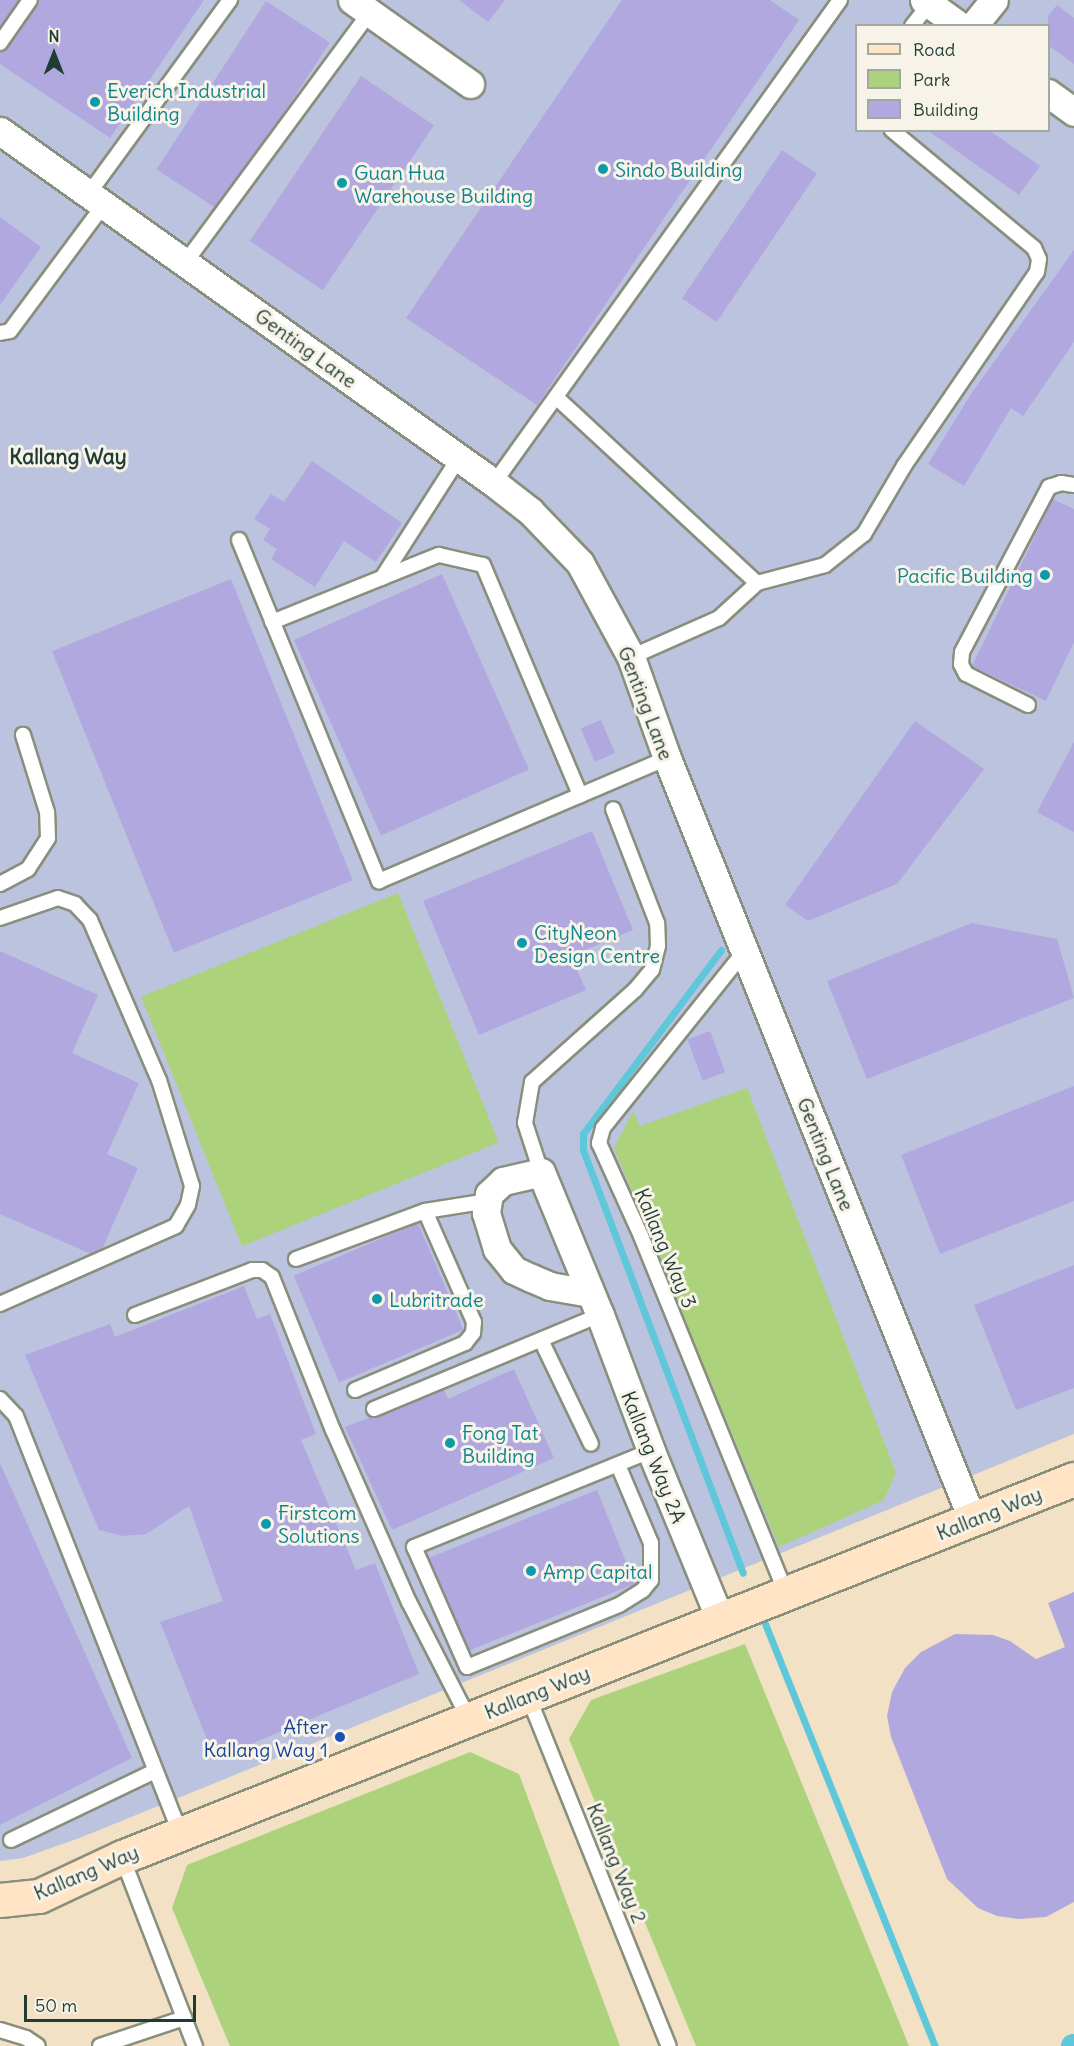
<!DOCTYPE html>
<style>
body{margin:0}
#map{position:relative;width:1074px;height:2046px;overflow:hidden;background:#f3e1c6;font-family:Delius,sans-serif}
div>[style]{position:absolute}
.industrial>*{inset:0;background:#bcc3de}
.green>*{inset:0;background:#add27c;transform-origin:0 0}
.stream>*{height:7px;margin:-3.5px;padding:0 3.5px;transform-origin:3.5px;border-radius:3.5px;background:#5ec7d9}
.canal>*{height:24px;margin:-12px;padding:0 12px;transform-origin:12px;border-radius:12px;background:#5ec7d9}
.building>*{inset:0;background:#b1a8e0;transform-origin:0 0}
.roads{filter:drop-shadow(2px 0 #898f7d) drop-shadow(-2px 0 #898f7d) drop-shadow(0 2px #898f7d) drop-shadow(0 -2px #898f7d)}
.lane>*{height:14px;margin:-7px;padding:0 7px;transform-origin:7px;border-radius:7px;background:#fff}
.street>*{height:27px;margin:-13.5px;padding:0 13.5px;transform-origin:13.5px;border-radius:13.5px;background:#fff}
.secondary>*{height:33px;margin:-16.5px;padding:0 16.5px;transform-origin:16.5px;border-radius:16.5px;background:#ffe4c6}
.dots>*{width:16px;height:16px;translate:-50% -50%;box-sizing:border-box;border:3px solid #f7f3e8;border-radius:50%}
span{translate:-50% -50%;white-space:nowrap;text-align:center;line-height:1.15;-webkit-text-stroke:6px #f7f3e8;paint-order:stroke}
.culture-label{font-size:20px;color:#0d838f}
.left{translate:0 -50%;text-align:left}
.right{translate:-100% -50%;text-align:right}
.street-label{font-size:20px;color:#1f3d34}
.transit-label{font-size:20px;color:#164399}
.neighbourhood-label{font-size:21px;color:#1f3d34;font-weight:700}
.legend{position:absolute;left:855px;top:24px;width:195px;height:108px;box-sizing:border-box;background:#f7f3e8;border:2px solid #a1aaa0;margin:0;padding:8px 10px;list-style:none;font-size:18px;color:#1f3d34}
.legend li{display:flex;align-items:center;gap:12px;height:30px}
.legend b{width:30px;border:2px solid #a1aaa0}
.north{position:absolute;left:24px;top:24px;width:60px;height:60px;-webkit-text-stroke:4px #f7f3e8;paint-order:stroke;rotate:0deg;font-size:16px;font-weight:700;line-height:24px;text-align:center;color:#1f3d34}
.north::after{content:'';display:block;margin:auto;width:21px;height:27px;background:#1f3d34;clip-path:polygon(50% 0,100% 100%,50% 72%,0 100%)}
.scale{position:absolute;left:24px;top:1995px;width:172px;height:27px;box-sizing:border-box;border:3px solid #1f3d34;border-top:0;padding-left:8px;font-size:18px;line-height:21px;white-space:nowrap;color:#1f3d34;-webkit-text-stroke:4px #f7f3e8;paint-order:stroke}
</style>
<div id="map">
<div class="industrial">
<div style="clip-path:polygon(evenodd,0 0,1074px 0,1074px 1434px,82px 1837px,23px 1858px,0 1861px,0 0,856px 26px,1048px 26px,1048px 130px,856px 130px,856px 26px)"></div>
</div>
<div class="green">
<div style="left:398px;top:893px;width:269px;height:277px;rotate:68deg"></div>
<div style="clip-path:polygon(747px 1088px,896px 1473px,884px 1500px,779px 1547px,614px 1148px,633px 1111px,640px 1126px)"></div>
<div style="clip-path:polygon(745px 1644px,909px 2046px,696px 2046px,569px 1739px,591px 1700px)"></div>
<div style="clip-path:polygon(470px 1752px,519px 1774px,620px 2046px,230px 2046px,172px 1908px,187px 1865px)"></div>
</div>
<div class="stream">
<div style="left:721px;top:950px;width:230px;rotate:126.9deg"></div>
<div style="left:583px;top:1134px;width:16px;rotate:90deg"></div>
<div style="left:583px;top:1150px;width:452px;rotate:69.3deg"></div>
<div style="left:764px;top:1621px;width:458px;rotate:68.1deg"></div>
</div>
<div class="canal">
<div style="left:1073px;top:2046px;width:1px"></div>
</div>
<div class="building">
<div style="clip-path:polygon(0 0,19px 0,0 27px)"></div>
<div style="clip-path:polygon(39px 0,204px 0,110px 138px,0 64px,0 52px,7px 48px)"></div>
<div style="clip-path:polygon(459px 0,505px 0,488px 22px)"></div>
<div style="clip-path:polygon(622px 0,770px 0,799px 20px,537px 405px,406px 318px)"></div>
<div style="left:266px;top:1px;width:76px;height:201px;rotate:33deg"></div>
<div style="clip-path:polygon(1057px 5px,1074px 18px,1074px 64px,1048px 45px,1048px 16px)"></div>
<div style="left:361px;top:76px;width:88px;height:199px;rotate:34deg"></div>
<div style="clip-path:polygon(927px 130px,989px 130px,1040px 166px,1019px 195px)"></div>
<div style="left:782px;top:150px;width:42px;height:179px;rotate:34deg"></div>
<div style="clip-path:polygon(0 217px,41px 247px,0 305px)"></div>
<div style="clip-path:polygon(1074px 250px,1074px 342px,1023px 416px,1011px 408px,964px 486px,928px 464px,971px 394px)"></div>
<div style="clip-path:polygon(312px 461px,402px 523px,376px 562px,344px 541px,315px 587px,271px 559px,277px 549px,263px 540px,270px 529px,254px 519px,271px 494px,284px 502px)"></div>
<div style="clip-path:polygon(1053px 499px,1074px 509px,1074px 642px,1046px 701px,972px 666px)"></div>
<div style="left:442px;top:574px;width:214px;height:162px;rotate:66deg"></div>
<div style="left:231px;top:579px;width:325px;height:193px;rotate:68deg"></div>
<div style="left:601px;top:720px;width:36px;height:22px;rotate:67deg"></div>
<div style="clip-path:polygon(915px 721px,984px 769px,897px 884px,808px 921px,785px 905px)"></div>
<div style="clip-path:polygon(1074px 742px,1074px 832px,1037px 812px)"></div>
<div style="clip-path:polygon(592px 831px,633px 930px,571px 956px,586px 990px,479px 1035px,423px 901px)"></div>
<div style="clip-path:polygon(972px 923px,1057px 939px,1074px 998px,867px 1079px,827px 981px)"></div>
<div style="clip-path:polygon(0 951px,98px 995px,72px 1053px,139px 1083px,107px 1154px,138px 1168px,102px 1249px,91px 1254px,0 1214px)"></div>
<div style="left:710px;top:1031px;width:44px;height:24px;rotate:70deg"></div>
<div style="clip-path:polygon(1074px 1086px,1074px 1201px,940px 1254px,901px 1155px)"></div>
<div style="left:418px;top:1223px;width:116px;height:135px;rotate:67deg"></div>
<div style="clip-path:polygon(1074px 1265px,1074px 1388px,1016px 1410px,974px 1305px)"></div>
<div style="clip-path:polygon(244px 1286px,257px 1319px,270px 1314px,316px 1434px,301px 1440px,356px 1570px,375px 1563px,419px 1674px,215px 1759px,160px 1622px,223px 1601px,189px 1506px,146px 1534px,123px 1536px,99px 1530px,25px 1355px,110px 1324px,115px 1337px)"></div>
<div style="clip-path:polygon(514px 1369px,554px 1458px,392px 1530px,345px 1427px,444px 1389px,448px 1399px)"></div>
<div style="clip-path:polygon(0 1463px,132px 1758px,0 1825px)"></div>
<div style="left:597px;top:1490px;width:101px;height:182px;rotate:68deg"></div>
<div style="clip-path:polygon(1074px 1592px,1074px 1902px,1046px 1917px,1018px 1919px,997px 1916px,978px 1908px,947px 1879px,891px 1737px,887px 1716px,892px 1692px,905px 1668px,921px 1652px,955px 1634px,993px 1635px,1010px 1641px,1036px 1659px,1065px 1647px,1048px 1603px)"></div>
</div>
<div class="roads">
<div class="lane">
<div style="left:912px;top:26px;width:28px;rotate:-52deg"></div>
<div style="left:0;top:43px;width:52px;rotate:-55.1deg"></div>
<div style="left:90px;top:192px;width:238px;rotate:-53.9deg"></div>
<div style="left:185px;top:263px;width:310px;rotate:-53.6deg"></div>
<div style="left:0;top:333px;width:10px;rotate:-11deg"></div>
<div style="left:10px;top:331px;width:159px;rotate:-53.4deg"></div>
<div style="left:556px;top:397px;width:274px;rotate:42.8deg"></div>
<div style="left:494px;top:483px;width:594px;rotate:-54.38deg"></div>
<div style="left:239px;top:540px;width:369px;rotate:67.7deg"></div>
<div style="left:379px;top:881px;width:313px;rotate:-23.1deg"></div>
<div style="left:382px;top:578px;width:141px;rotate:-57.4deg"></div>
<div style="left:272px;top:622px;width:180px;rotate:-21.9deg"></div>
<div style="left:439px;top:555px;width:45px;rotate:12.8deg"></div>
<div style="left:483px;top:565px;width:250px;rotate:67.1deg"></div>
<div style="left:631px;top:657px;width:96px;rotate:-23.9deg"></div>
<div style="left:719px;top:618px;width:52px;rotate:-42.6deg"></div>
<div style="left:757px;top:583px;width:70px;rotate:-14.8deg"></div>
<div style="left:825px;top:565px;width:50px;rotate:-38.5deg"></div>
<div style="left:864px;top:534px;width:79px;rotate:-59.5deg"></div>
<div style="left:904px;top:466px;width:235px;rotate:-55.6deg"></div>
<div style="left:1037px;top:272px;width:13px;rotate:-81deg"></div>
<div style="left:1039px;top:259px;width:12px;rotate:-114deg"></div>
<div style="left:1034px;top:248px;width:185px;rotate:-140.3deg"></div>
<div style="left:1028px;top:705px;width:69px;rotate:-153.4deg"></div>
<div style="left:966px;top:674px;width:11px;rotate:-117deg"></div>
<div style="left:961px;top:664px;width:12px;rotate:-85deg"></div>
<div style="left:962px;top:652px;width:187px;rotate:-62.2deg"></div>
<div style="left:1049px;top:487px;width:13px;rotate:-18deg"></div>
<div style="left:1061px;top:483px;width:13px;rotate:9deg"></div>
<div style="left:0;top:884px;width:32px;rotate:-28deg"></div>
<div style="left:28px;top:869px;width:37px;rotate:-57deg"></div>
<div style="left:48px;top:838px;width:26px;rotate:-92deg"></div>
<div style="left:47px;top:812px;width:81px;rotate:-107.3deg"></div>
<div style="left:0;top:918px;width:61px;rotate:-19deg"></div>
<div style="left:58px;top:898px;width:18px;rotate:19deg"></div>
<div style="left:75px;top:904px;width:22px;rotate:47deg"></div>
<div style="left:90px;top:920px;width:174px;rotate:66.7deg"></div>
<div style="left:159px;top:1080px;width:111px;rotate:72.7deg"></div>
<div style="left:192px;top:1186px;width:19px;rotate:102deg"></div>
<div style="left:188px;top:1205px;width:24px;rotate:120deg"></div>
<div style="left:176px;top:1226px;width:193px;rotate:156.1deg"></div>
<div style="left:744px;top:952px;width:226px;rotate:128.7deg"></div>
<div style="left:603px;top:1128px;width:16px;rotate:105deg"></div>
<div style="left:599px;top:1143px;width:102px;rotate:65.7deg"></div>
<div style="left:641px;top:1236px;width:385px;rotate:67.9deg"></div>
<div style="left:541px;top:1172px;width:52px;rotate:-108.1deg"></div>
<div style="left:525px;top:1123px;width:42px;rotate:-80.3deg"></div>
<div style="left:532px;top:1082px;width:138px;rotate:-41.8deg"></div>
<div style="left:635px;top:990px;width:26px;rotate:-50deg"></div>
<div style="left:652px;top:970px;width:25px;rotate:-76deg"></div>
<div style="left:658px;top:946px;width:23px;rotate:-92deg"></div>
<div style="left:657px;top:923px;width:122px;rotate:-111.1deg"></div>
<div style="left:296px;top:1259px;width:138px;rotate:-20.4deg"></div>
<div style="left:425px;top:1211px;width:64px;rotate:-9deg"></div>
<div style="left:135px;top:1315px;width:125px;rotate:-21deg"></div>
<div style="left:252px;top:1270px;width:10px"></div>
<div style="left:262px;top:1270px;width:12px;rotate:35deg"></div>
<div style="left:272px;top:1277px;width:165px;rotate:68.3deg"></div>
<div style="left:333px;top:1430px;width:188px;rotate:66.2deg"></div>
<div style="left:409px;top:1602px;width:131px;rotate:62.9deg"></div>
<div style="left:541px;top:1340px;width:115px;rotate:64.3deg"></div>
<div style="left:355px;top:1390px;width:120px;rotate:-23.1deg"></div>
<div style="left:465px;top:1343px;width:13px;rotate:-51deg"></div>
<div style="left:473px;top:1333px;width:11px;rotate:-85deg"></div>
<div style="left:474px;top:1322px;width:121px;rotate:-113.8deg"></div>
<div style="left:0;top:1399px;width:23px;rotate:47deg"></div>
<div style="left:16px;top:1416px;width:448px;rotate:68.5deg"></div>
<div style="left:374px;top:1409px;width:245px;rotate:-22.6deg"></div>
<div style="left:618px;top:1465px;width:85px;rotate:67.1deg"></div>
<div style="left:651px;top:1543px;width:37px;rotate:90deg"></div>
<div style="left:651px;top:1580px;width:13px;rotate:129deg"></div>
<div style="left:643px;top:1590px;width:28px;rotate:148deg"></div>
<div style="left:619px;top:1605px;width:164px;rotate:157.8deg"></div>
<div style="left:467px;top:1667px;width:131px;rotate:-113.8deg"></div>
<div style="left:414px;top:1547px;width:256px;rotate:-22.1deg"></div>
<div style="left:528px;top:1696px;width:377px;rotate:68.1deg"></div>
<div style="left:11px;top:1840px;width:160px;rotate:-25.6deg"></div>
<div style="left:122px;top:1857px;width:203px;rotate:68.9deg"></div>
<div style="left:0;top:2030px;width:27px;rotate:17deg"></div>
<div style="left:26px;top:2038px;width:14px;rotate:34deg"></div>
<div style="left:100px;top:2046px;width:89px;rotate:-18.4deg"></div>
</div>
<div class="street">
<div style="left:352px;top:0;width:145px;rotate:35.4deg"></div>
<div style="left:924px;top:0;width:44px;rotate:35.8deg"></div>
<div style="left:973px;top:26px;width:33px;rotate:-51deg"></div>
<div style="left:1048px;top:93px;width:32px;rotate:36deg"></div>
<div style="left:0;top:131px;width:607px;rotate:35.47deg"></div>
<div style="left:494px;top:483px;width:46px;rotate:37.9deg"></div>
<div style="left:530px;top:511px;width:72px;rotate:46.1deg"></div>
<div style="left:580px;top:563px;width:107px;rotate:61.5deg"></div>
<div style="left:631px;top:657px;width:107px;rotate:70.4deg"></div>
<div style="left:667px;top:758px;width:820px;rotate:68.16deg"></div>
<div style="left:590px;top:1293px;width:41px;rotate:-170.1deg"></div>
<div style="left:550px;top:1286px;width:21px;rotate:-157deg"></div>
<div style="left:531px;top:1278px;width:19px;rotate:-155deg"></div>
<div style="left:514px;top:1270px;width:27px;rotate:-129deg"></div>
<div style="left:497px;top:1249px;width:38px;rotate:-107deg"></div>
<div style="left:486px;top:1213px;width:19px;rotate:-81deg"></div>
<div style="left:489px;top:1194px;width:19px;rotate:-43deg"></div>
<div style="left:503px;top:1181px;width:39px;rotate:-13deg"></div>
<div style="left:541px;top:1172px;width:155px;rotate:67.6deg"></div>
<div style="left:600px;top:1315px;width:145px;rotate:69.4deg"></div>
<div style="left:651px;top:1451px;width:182px;rotate:67.7deg"></div>
</div>
<div class="secondary">
<div style="left:0;top:1900px;width:39px;rotate:-6deg"></div>
<div style="left:39px;top:1896px;width:92px;rotate:-25.2deg"></div>
<div style="left:122px;top:1857px;width:1024px;rotate:-21.66deg"></div>
</div>
</div>
<div class="dots">
<div style="left:95px;top:102px;background:#0f9aa8"></div>
<div style="left:603px;top:169px;background:#0f9aa8"></div>
<div style="left:342px;top:183px;background:#0f9aa8"></div>
<div style="left:1045px;top:575px;background:#0f9aa8"></div>
<div style="left:522px;top:943px;background:#0f9aa8"></div>
<div style="left:377px;top:1299px;background:#0f9aa8"></div>
<div style="left:450px;top:1443px;background:#0f9aa8"></div>
<div style="left:266px;top:1524px;background:#0f9aa8"></div>
<div style="left:531px;top:1571px;background:#0f9aa8"></div>
<div style="left:340px;top:1737px;background:#1a4fb4"></div>
</div>
<div class="culture-label">
<span class="left" style="left:107px;top:102px">Everich Industrial<br>Building</span>
<span class="left" style="left:615px;top:169px">Sindo Building</span>
<span class="left" style="left:354px;top:184px">Guan Hua<br>Warehouse Building</span>
<span class="right" style="left:1033px;top:575px">Pacific Building</span>
<span class="left" style="left:534px;top:944px">CityNeon<br>Design Centre</span>
<span class="left" style="left:389px;top:1299px">Lubritrade</span>
<span class="left" style="left:462px;top:1444px">Fong Tat<br>Building</span>
<span class="left" style="left:278px;top:1524px">Firstcom<br>Solutions</span>
<span class="left" style="left:543px;top:1571px">Amp Capital</span>
</div>
<div class="street-label">
<span style="left:306px;top:348px;rotate:36deg">Genting Lane</span>
<span style="left:646px;top:703px;rotate:69deg">Genting Lane</span>
<span style="left:826px;top:1154px;rotate:68deg">Genting Lane</span>
<span style="left:666px;top:1248px;rotate:67deg">Kallang Way 3</span>
<span style="left:654px;top:1457px;rotate:68deg">Kallang Way 2A</span>
<span style="left:989px;top:1513px;rotate:-22deg">Kallang Way</span>
<span style="left:537px;top:1692px;rotate:-22deg">Kallang Way</span>
<span style="left:617px;top:1863px;rotate:68deg">Kallang Way 2</span>
<span style="left:86px;top:1872px;rotate:-23deg">Kallang Way</span>
</div>
<div class="transit-label">
<span class="right" style="left:328px;top:1738px">After<br>Kallang Way 1</span>
</div>
<div class="neighbourhood-label">
<span style="left:68px;top:457px">Kallang Way</span>
</div>
<ul class="legend">
<li><b style="height:8px;background:#ffe4c6"></b>Road</li>
<li><b style="height:16px;background:#add27c"></b>Park</li>
<li><b style="height:16px;background:#b1a8e0"></b>Building</li>
</ul>
<div class="north">N</div>
<div class="scale">50 m</div>
</div>
